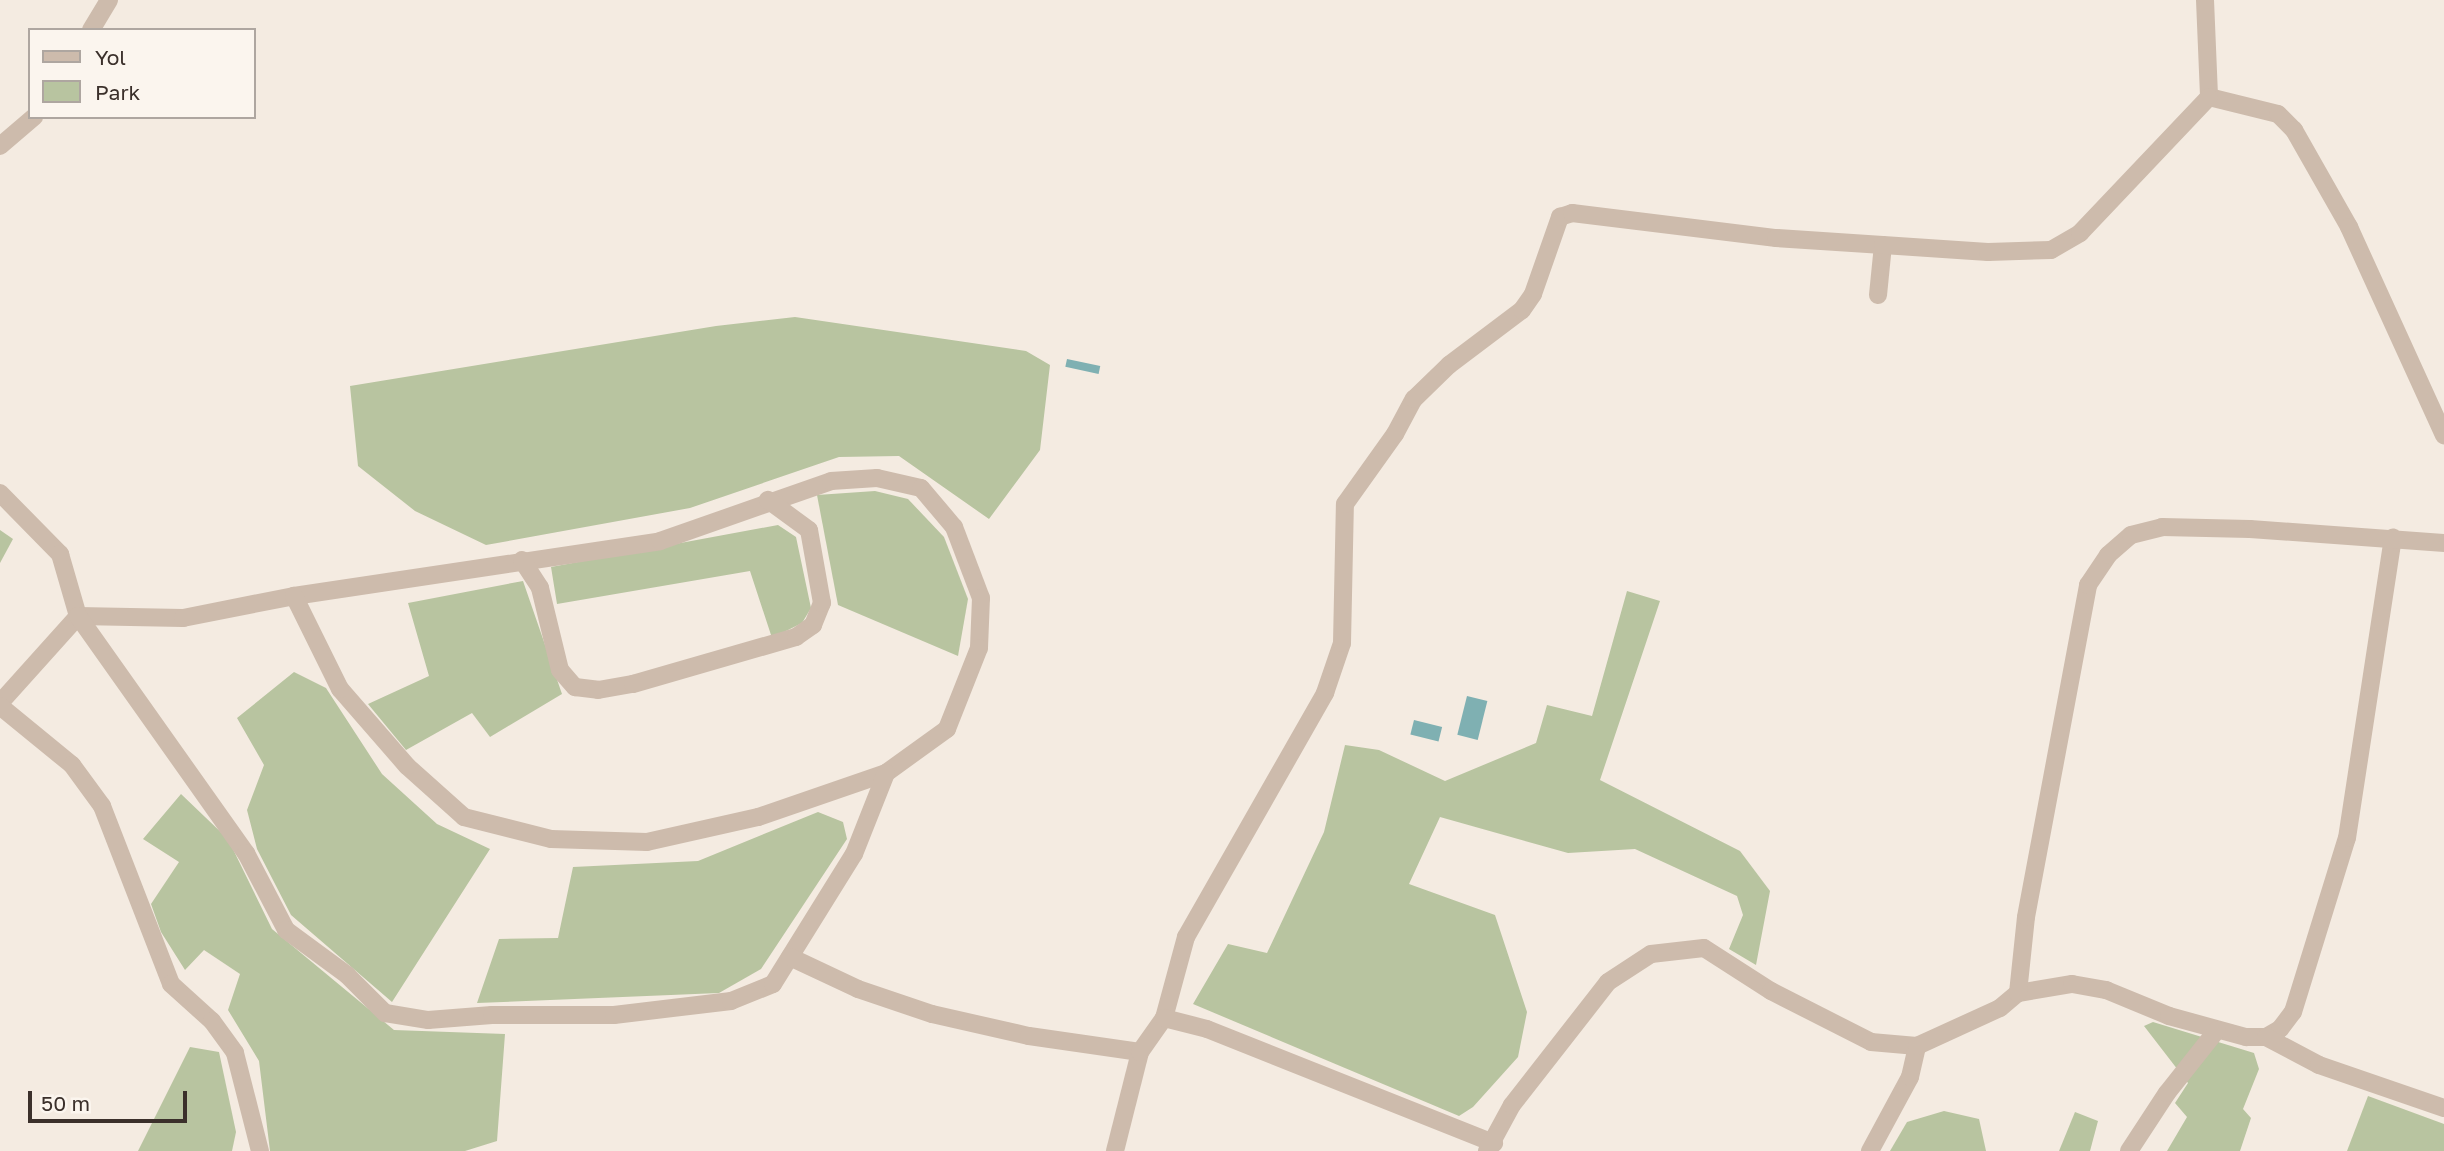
<!DOCTYPE html>
<style>
body{margin:0}
#map{position:relative;width:2444px;height:1151px;overflow:hidden;background:#f4ebe1;font-family:"Golos Text",sans-serif}
div>[style]{position:absolute}
.green>*{inset:0;background:#b8c4a0}
.water>*{inset:0;background:#7fb0b2;transform-origin:0 0}
.street>*{height:18px;margin:-9px;padding:0 9px;transform-origin:9px;border-radius:9px;background:#cdbbac}
span{translate:-50% -50%;white-space:nowrap;text-align:center;line-height:1.15;-webkit-text-stroke:5px #fbf5ee;paint-order:stroke}
.legend{position:absolute;left:28px;top:28px;width:228px;height:91px;box-sizing:border-box;background:#fbf5ee;border:2px solid #aea6a0;margin:0;padding:9px 12px;list-style:none;font-size:21px;color:#3b302b}
.legend li{display:flex;align-items:center;gap:14px;height:35px}
.legend b{width:35px;border:2px solid #aea6a0}
.scale{position:absolute;left:28px;top:1091px;width:159px;height:32px;box-sizing:border-box;border:4px solid #3b302b;border-top:0;padding-left:9px;font-size:21px;line-height:24px;white-space:nowrap;color:#3b302b;-webkit-text-stroke:5px #fbf5ee;paint-order:stroke}
</style>
<div id="map">
<div class="green">
<div style="clip-path:polygon(795px 317px,1026px 351px,1050px 365px,1040px 450px,989px 519px,899px 456px,839px 457px,690px 508px,486px 545px,415px 511px,358px 466px,350px 386px,716px 326px)"></div>
<div style="clip-path:polygon(875px 491px,908px 499px,944px 537px,968px 599px,958px 656px,838px 605px,817px 495px)"></div>
<div style="clip-path:polygon(778px 525px,796px 537px,811px 608px,802px 623px,772px 638px,750px 571px,557px 604px,551px 567px)"></div>
<div style="clip-path:polygon(0 530px,13px 539px,0 563px)"></div>
<div style="clip-path:polygon(523px 581px,562px 694px,490px 737px,472px 713px,406px 750px,368px 704px,429px 676px,408px 603px)"></div>
<div style="clip-path:polygon(1627px 591px,1660px 601px,1600px 780px,1740px 851px,1770px 891px,1756px 965px,1729px 949px,1743px 915px,1737px 896px,1635px 849px,1568px 853px,1440px 817px,1409px 884px,1495px 915px,1527px 1012px,1518px 1057px,1473px 1107px,1459px 1116px,1193px 1004px,1228px 944px,1267px 953px,1324px 832px,1345px 745px,1379px 750px,1445px 781px,1536px 743px,1547px 705px,1592px 716px)"></div>
<div style="clip-path:polygon(294px 672px,326px 688px,382px 774px,437px 824px,490px 849px,392px 1002px,291px 915px,257px 849px,247px 810px,264px 765px,237px 718px)"></div>
<div style="clip-path:polygon(181px 794px,228px 839px,272px 929px,394px 1030px,505px 1034px,497px 1141px,465px 1151px,270px 1151px,259px 1061px,228px 1010px,240px 974px,204px 950px,185px 970px,161px 932px,151px 904px,179px 862px,143px 839px)"></div>
<div style="clip-path:polygon(818px 812px,843px 822px,847px 839px,761px 969px,719px 993px,477px 1003px,499px 939px,558px 938px,573px 867px,698px 861px)"></div>
<div style="clip-path:polygon(2153px 1022px,2254px 1053px,2259px 1069px,2243px 1109px,2251px 1118px,2240px 1151px,2167px 1151px,2187px 1117px,2175px 1103px,2188px 1083px,2144px 1026px)"></div>
<div style="clip-path:polygon(190px 1047px,219px 1052px,236px 1132px,232px 1151px,138px 1151px)"></div>
<div style="clip-path:polygon(2368px 1096px,2444px 1124px,2444px 1151px,2347px 1151px)"></div>
<div style="clip-path:polygon(1944px 1111px,1979px 1119px,1986px 1151px,1890px 1151px,1907px 1122px)"></div>
<div style="clip-path:polygon(2075px 1112px,2098px 1121px,2090px 1151px,2059px 1151px)"></div>
</div>
<div class="water">
<div style="left:1067px;top:359px;width:34px;height:8px;rotate:12deg"></div>
<div style="left:1467px;top:696px;width:21px;height:40px;rotate:14deg"></div>
<div style="left:1414px;top:720px;width:29px;height:15px;rotate:14deg"></div>
</div>
<div class="street">
<div style="left:2205px;top:0;width:97px;rotate:87.6deg"></div>
<div style="left:2209px;top:97px;width:71px;rotate:13.8deg"></div>
<div style="left:2278px;top:114px;width:23px;rotate:45deg"></div>
<div style="left:2294px;top:130px;width:112px;rotate:60.4deg"></div>
<div style="left:2349px;top:227px;width:229px;rotate:65.5deg"></div>
<div style="left:91px;top:30px;width:35px;rotate:-59deg"></div>
<div style="left:0;top:146px;width:45px;rotate:-40.5deg"></div>
<div style="left:1878px;top:295px;width:50px;rotate:-84.3deg"></div>
<div style="left:0;top:493px;width:86px;rotate:45.5deg"></div>
<div style="left:60px;top:554px;width:65px;rotate:73.8deg"></div>
<div style="left:78px;top:616px;width:105px;rotate:1.1deg"></div>
<div style="left:183px;top:618px;width:113px;rotate:-11.2deg"></div>
<div style="left:294px;top:596px;width:370px;rotate:-8.5deg"></div>
<div style="left:660px;top:541px;width:181px;rotate:-19.3deg"></div>
<div style="left:831px;top:481px;width:46px;rotate:-3.7deg"></div>
<div style="left:877px;top:478px;width:45px;rotate:12.8deg"></div>
<div style="left:921px;top:488px;width:51px;rotate:49.8deg"></div>
<div style="left:954px;top:527px;width:76px;rotate:69.2deg"></div>
<div style="left:981px;top:598px;width:50px;rotate:92.3deg"></div>
<div style="left:979px;top:648px;width:87px;rotate:111.6deg"></div>
<div style="left:947px;top:729px;width:75px;rotate:144.2deg"></div>
<div style="left:886px;top:773px;width:135px;rotate:161deg"></div>
<div style="left:758px;top:817px;width:114px;rotate:167.3deg"></div>
<div style="left:647px;top:842px;width:96px;rotate:-178.2deg"></div>
<div style="left:551px;top:839px;width:90px;rotate:-165.8deg"></div>
<div style="left:464px;top:817px;width:76px;rotate:-138.2deg"></div>
<div style="left:407px;top:766px;width:102px;rotate:-131deg"></div>
<div style="left:340px;top:689px;width:104px;rotate:-116.3deg"></div>
<div style="left:522px;top:560px;width:33px;rotate:57deg"></div>
<div style="left:540px;top:588px;width:84px;rotate:76.3deg"></div>
<div style="left:560px;top:670px;width:23px;rotate:49deg"></div>
<div style="left:575px;top:687px;width:23px;rotate:7deg"></div>
<div style="left:598px;top:690px;width:36px;rotate:-10deg"></div>
<div style="left:633px;top:684px;width:170px;rotate:-16.1deg"></div>
<div style="left:796px;top:637px;width:21px;rotate:-35deg"></div>
<div style="left:813px;top:625px;width:24px;rotate:-68deg"></div>
<div style="left:822px;top:603px;width:74px;rotate:-100.1deg"></div>
<div style="left:809px;top:530px;width:51px;rotate:-143.8deg"></div>
<div style="left:0;top:703px;width:117px;rotate:-48.1deg"></div>
<div style="left:78px;top:616px;width:291px;rotate:54.7deg"></div>
<div style="left:246px;top:853px;width:87px;rotate:62.5deg"></div>
<div style="left:286px;top:930px;width:76px;rotate:36.4deg"></div>
<div style="left:347px;top:975px;width:54px;rotate:45deg"></div>
<div style="left:385px;top:1013px;width:44px;rotate:9.2deg"></div>
<div style="left:428px;top:1020px;width:64px;rotate:-4.5deg"></div>
<div style="left:492px;top:1015px;width:122px"></div>
<div style="left:614px;top:1015px;width:118px;rotate:-6.8deg"></div>
<div style="left:731px;top:1001px;width:45px;rotate:-22deg"></div>
<div style="left:773px;top:984px;width:153px;rotate:-58.1deg"></div>
<div style="left:854px;top:854px;width:87px;rotate:-68.4deg"></div>
<div style="left:0;top:706px;width:93px;rotate:39.3deg"></div>
<div style="left:72px;top:765px;width:51px;rotate:53.8deg"></div>
<div style="left:102px;top:806px;width:191px;rotate:68.8deg"></div>
<div style="left:171px;top:984px;width:55px;rotate:42.1deg"></div>
<div style="left:212px;top:1021px;width:39px;rotate:54deg"></div>
<div style="left:235px;top:1053px;width:101px;rotate:75.7deg"></div>
<div style="left:790px;top:957px;width:75px;rotate:25.2deg"></div>
<div style="left:858px;top:989px;width:78px;rotate:18.7deg"></div>
<div style="left:932px;top:1014px;width:99px;rotate:12.8deg"></div>
<div style="left:1029px;top:1036px;width:112px;rotate:8.2deg"></div>
<div style="left:2018px;top:993px;width:55px;rotate:-9.5deg"></div>
<div style="left:2072px;top:984px;width:35px;rotate:10deg"></div>
<div style="left:2106px;top:990px;width:68px;rotate:22.4deg"></div>
<div style="left:2169px;top:1016px;width:80px;rotate:15.3deg"></div>
<div style="left:2246px;top:1037px;width:20px"></div>
<div style="left:2266px;top:1037px;width:16px;rotate:-30deg"></div>
<div style="left:2280px;top:1029px;width:21px;rotate:-53deg"></div>
<div style="left:2293px;top:1012px;width:182px;rotate:-72.8deg"></div>
<div style="left:2347px;top:838px;width:304px;rotate:-81.3deg"></div>
<div style="left:1164px;top:1018px;width:84px;rotate:-74.8deg"></div>
<div style="left:1186px;top:937px;width:281px;rotate:-60.3deg"></div>
<div style="left:1325px;top:693px;width:53px;rotate:-71.2deg"></div>
<div style="left:1342px;top:643px;width:139px;rotate:-88.8deg"></div>
<div style="left:1345px;top:504px;width:86px;rotate:-54.5deg"></div>
<div style="left:1395px;top:434px;width:40px;rotate:-62deg"></div>
<div style="left:1414px;top:399px;width:49px;rotate:-44.2deg"></div>
<div style="left:1449px;top:365px;width:91px;rotate:-37deg"></div>
<div style="left:1522px;top:310px;width:19px;rotate:-55deg"></div>
<div style="left:1533px;top:294px;width:82px;rotate:-70.7deg"></div>
<div style="left:1560px;top:217px;width:13px;rotate:-18deg"></div>
<div style="left:1572px;top:213px;width:206px;rotate:7deg"></div>
<div style="left:1776px;top:238px;width:107px;rotate:3.7deg"></div>
<div style="left:1883px;top:245px;width:105px;rotate:3.8deg"></div>
<div style="left:1988px;top:252px;width:63px;rotate:-1.8deg"></div>
<div style="left:2051px;top:250px;width:34px;rotate:-30deg"></div>
<div style="left:2080px;top:233px;width:187px;rotate:-46.5deg"></div>
<div style="left:2266px;top:1037px;width:60px;rotate:27.8deg"></div>
<div style="left:2319px;top:1065px;width:132px;rotate:19deg"></div>
<div style="left:1115px;top:1151px;width:102px;rotate:-75.8deg"></div>
<div style="left:1140px;top:1052px;width:42px;rotate:-54.8deg"></div>
<div style="left:1164px;top:1018px;width:44px;rotate:14.3deg"></div>
<div style="left:1207px;top:1029px;width:309px;rotate:21.7deg"></div>
<div style="left:1487px;top:1151px;width:52px;rotate:-61.5deg"></div>
<div style="left:1512px;top:1105px;width:156px;rotate:-52deg"></div>
<div style="left:1608px;top:982px;width:51px;rotate:-33.1deg"></div>
<div style="left:1651px;top:954px;width:53px;rotate:-6.5deg"></div>
<div style="left:1704px;top:948px;width:80px;rotate:32.7deg"></div>
<div style="left:1771px;top:991px;width:112px;rotate:27deg"></div>
<div style="left:1871px;top:1042px;width:46px;rotate:5deg"></div>
<div style="left:1870px;top:1151px;width:84px;rotate:-61.6deg"></div>
<div style="left:1910px;top:1077px;width:32px;rotate:-77deg"></div>
<div style="left:1917px;top:1046px;width:91px;rotate:-24.6deg"></div>
<div style="left:2000px;top:1008px;width:23px;rotate:-40deg"></div>
<div style="left:2018px;top:993px;width:76px;rotate:-84deg"></div>
<div style="left:2026px;top:917px;width:338px;rotate:-79.4deg"></div>
<div style="left:2088px;top:585px;width:36px;rotate:-56deg"></div>
<div style="left:2108px;top:555px;width:30px;rotate:-41deg"></div>
<div style="left:2131px;top:535px;width:32px;rotate:-14deg"></div>
<div style="left:2162px;top:527px;width:88px;rotate:1.3deg"></div>
<div style="left:2250px;top:529px;width:195px;rotate:4.1deg"></div>
<div style="left:2129px;top:1151px;width:69px;rotate:-56.8deg"></div>
<div style="left:2167px;top:1093px;width:80px;rotate:-51.6deg"></div>
</div>
<ul class="legend">
<li><b style="height:9px;background:#cdbbac"></b>Yol</li>
<li><b style="height:19px;background:#b8c4a0"></b>Park</li>
</ul>
<div class="scale">50 m</div>
</div>
